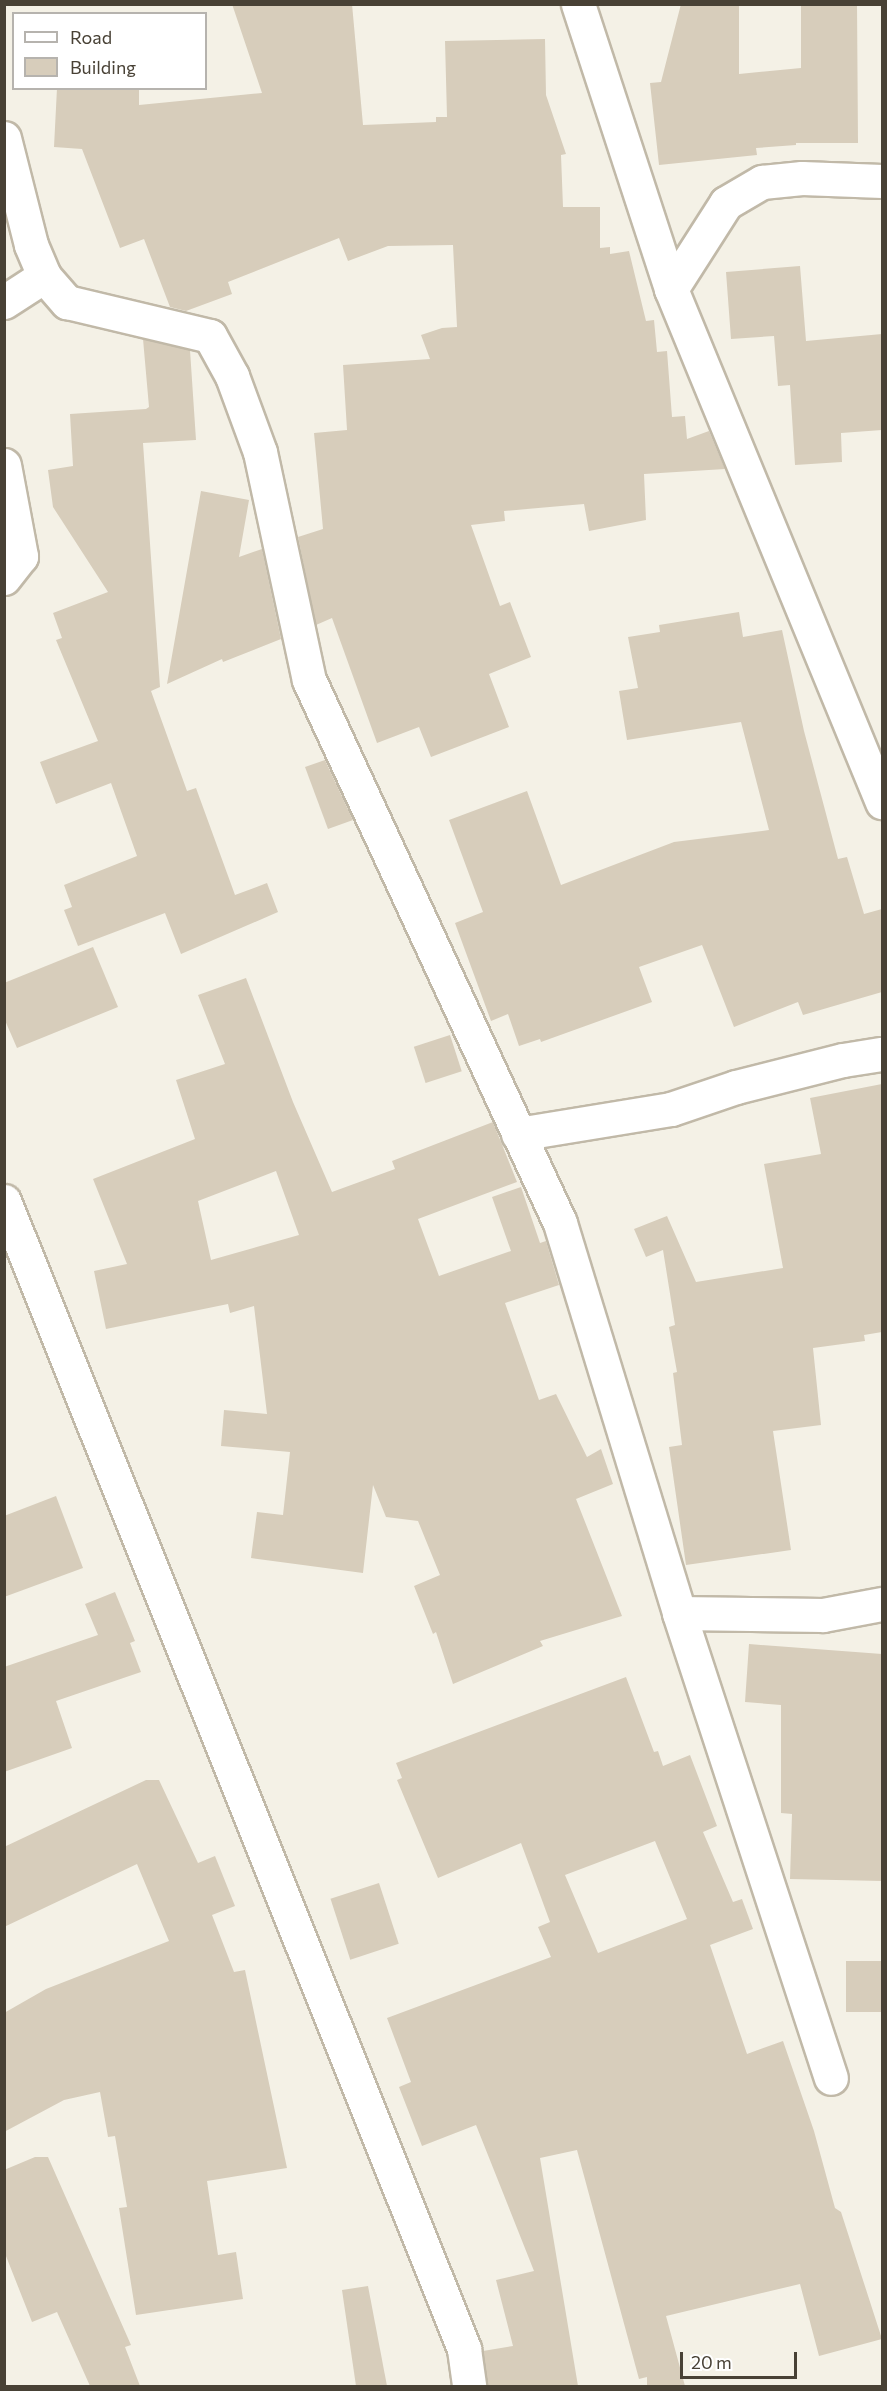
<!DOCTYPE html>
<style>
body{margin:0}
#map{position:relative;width:887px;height:2391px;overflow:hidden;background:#f4f1e6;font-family:Commissioner,sans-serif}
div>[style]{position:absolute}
.building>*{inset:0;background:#d7cdbb;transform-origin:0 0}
.roads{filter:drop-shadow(2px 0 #c1b9a8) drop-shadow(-2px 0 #c1b9a8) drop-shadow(0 2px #c1b9a8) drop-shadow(0 -2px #c1b9a8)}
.minor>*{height:33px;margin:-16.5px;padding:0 16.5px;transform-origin:16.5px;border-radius:16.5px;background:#fff}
span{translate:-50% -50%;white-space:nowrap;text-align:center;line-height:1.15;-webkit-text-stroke:4.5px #fff;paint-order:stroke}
.frame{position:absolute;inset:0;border:6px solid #484135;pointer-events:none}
.legend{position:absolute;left:12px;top:12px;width:195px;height:78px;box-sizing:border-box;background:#fff;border:2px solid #b6b3ae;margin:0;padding:8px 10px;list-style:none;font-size:18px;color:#484135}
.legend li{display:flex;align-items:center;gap:12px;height:30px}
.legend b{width:30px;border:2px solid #b6b3ae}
.scale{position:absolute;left:680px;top:2352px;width:117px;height:27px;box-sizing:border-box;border:3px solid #484135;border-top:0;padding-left:8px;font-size:18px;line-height:21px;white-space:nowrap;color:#484135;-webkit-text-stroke:4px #fff;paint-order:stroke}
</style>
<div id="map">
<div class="building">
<div style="clip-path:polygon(232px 4px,352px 4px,363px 125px,436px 122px,436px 117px,447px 117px,445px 41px,545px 39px,546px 95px,566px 154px,561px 155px,563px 207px,600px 207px,600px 248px,610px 247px,610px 254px,629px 251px,646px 321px,654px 320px,657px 352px,667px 351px,672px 417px,685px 416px,687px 439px,709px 431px,725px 469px,644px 474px,646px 520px,589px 531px,584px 504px,504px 511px,505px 521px,471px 525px,500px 606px,510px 602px,531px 657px,489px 674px,509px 727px,431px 757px,419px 727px,377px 743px,332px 618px,316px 625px,298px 537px,323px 529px,314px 433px,347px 430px,343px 365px,430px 359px,421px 335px,442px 328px,457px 327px,453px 245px,388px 246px,348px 261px,339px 238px,228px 282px,232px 294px,186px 311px,170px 307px,144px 239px,120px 248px,82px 149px,54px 147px,57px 88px,139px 88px,139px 105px,262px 93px)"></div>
<div style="clip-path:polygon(681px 4px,739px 4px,739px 74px,801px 68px,801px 4px,857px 4px,858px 143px,796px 143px,796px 145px,756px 148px,757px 155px,659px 165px,650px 83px,661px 82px)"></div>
<div style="clip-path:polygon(800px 266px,806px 341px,882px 334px,882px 430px,841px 433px,842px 462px,795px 465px,790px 385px,778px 386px,774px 336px,731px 339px,726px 272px)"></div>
<div style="clip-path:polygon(143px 339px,190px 350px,196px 440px,143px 443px,160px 687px,151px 691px,187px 791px,196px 788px,235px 895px,267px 883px,278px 912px,181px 954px,165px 913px,78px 946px,64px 910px,72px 907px,64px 885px,137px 856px,111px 783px,56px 804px,40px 762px,98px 741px,56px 640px,62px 638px,53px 613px,108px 592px,53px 507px,48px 470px,73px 466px,70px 414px,146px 409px,149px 407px)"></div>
<div style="clip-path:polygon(201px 491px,249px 500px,239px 557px,262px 549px,281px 639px,223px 662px,222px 659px,167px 684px)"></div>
<div style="clip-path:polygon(739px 612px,743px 637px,782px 630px,804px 731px,838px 859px,847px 857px,864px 914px,882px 909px,882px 992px,803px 1015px,798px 1002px,734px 1027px,702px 945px,639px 967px,652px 1002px,541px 1042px,540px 1039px,519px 1046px,508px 1014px,491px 1021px,455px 923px,483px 912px,449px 820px,527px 791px,561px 885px,674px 842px,769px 830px,741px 722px,627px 740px,619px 691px,638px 688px,628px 637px,660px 632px,659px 625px)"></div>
<div style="clip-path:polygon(325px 760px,353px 820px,328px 829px,305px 767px)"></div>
<div style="clip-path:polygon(93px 947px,118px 1007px,17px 1048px,4px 1018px,4px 983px)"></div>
<div style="clip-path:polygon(evenodd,246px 978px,293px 1102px,332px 1192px,395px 1169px,392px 1161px,493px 1122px,517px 1182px,418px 1219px,439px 1276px,511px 1251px,492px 1197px,521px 1187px,540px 1243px,546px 1241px,559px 1285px,505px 1303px,539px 1400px,556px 1394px,587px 1457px,601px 1449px,613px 1484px,576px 1499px,622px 1616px,540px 1641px,543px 1646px,453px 1684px,436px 1632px,433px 1634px,414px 1586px,440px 1575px,418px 1521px,386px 1517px,373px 1485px,363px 1573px,251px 1558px,257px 1512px,283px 1515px,290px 1452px,221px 1446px,224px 1410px,267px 1414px,254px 1306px,230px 1313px,228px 1304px,106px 1329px,94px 1271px,127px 1264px,93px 1179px,195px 1139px,176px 1080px,225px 1064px,198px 995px,246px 978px,276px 1171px,299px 1235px,211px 1260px,198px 1201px,276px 1171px)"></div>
<div style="left:450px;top:1035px;width:38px;height:38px;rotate:72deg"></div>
<div style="clip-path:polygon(882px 1084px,882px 1332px,864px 1335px,865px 1341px,813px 1348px,821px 1425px,773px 1431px,791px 1550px,686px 1565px,669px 1447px,682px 1445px,673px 1373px,677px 1372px,669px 1327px,675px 1325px,663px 1250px,646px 1257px,634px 1229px,667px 1216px,696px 1282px,783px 1268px,764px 1164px,821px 1154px,810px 1098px)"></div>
<div style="clip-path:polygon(56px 1496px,83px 1568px,4px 1597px,4px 1516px)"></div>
<div style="clip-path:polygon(115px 1592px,135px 1641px,130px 1643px,141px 1672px,56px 1701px,72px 1748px,4px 1772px,4px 1667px,98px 1635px,85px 1604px)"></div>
<div style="clip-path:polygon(749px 1644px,882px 1654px,882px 1881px,790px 1879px,792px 1814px,781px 1813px,781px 1705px,745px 1702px)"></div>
<div style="clip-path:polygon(evenodd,626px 1677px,654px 1752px,658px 1751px,663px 1766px,690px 1755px,717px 1826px,703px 1832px,733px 1902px,742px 1899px,753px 1929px,710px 1945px,747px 2054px,783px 2041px,814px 2131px,835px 2208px,841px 2212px,882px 2339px,819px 2356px,800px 2284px,666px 2316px,685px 2386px,647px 2386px,647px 2377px,639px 2379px,577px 2150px,540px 2158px,578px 2386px,487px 2386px,483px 2351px,513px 2346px,496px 2280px,534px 2271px,476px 2125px,422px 2146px,399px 2087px,411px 2082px,387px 2018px,551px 1957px,538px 1927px,550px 1922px,521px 1843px,438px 1878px,397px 1780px,402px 1778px,396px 1763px,626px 1677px,655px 1841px,687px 1919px,598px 1953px,565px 1875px,655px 1841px)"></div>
<div style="clip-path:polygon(146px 1780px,159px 1780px,198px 1863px,215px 1856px,235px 1906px,212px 1915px,234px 1972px,245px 1970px,287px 2168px,207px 2181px,218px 2255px,236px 2252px,243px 2299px,136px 2315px,119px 2208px,127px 2207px,115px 2136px,108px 2137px,100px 2092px,64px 2100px,4px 2132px,4px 2013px,46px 1989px,169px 1941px,137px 1864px,4px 1927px,4px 1847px)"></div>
<div style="left:379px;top:1883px;width:64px;height:51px;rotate:72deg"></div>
<div style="left:882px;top:1961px;width:51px;height:36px;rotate:90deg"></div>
<div style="clip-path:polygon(35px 2157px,48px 2157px,131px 2345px,125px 2347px,140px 2386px,90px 2386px,57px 2312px,32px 2322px,4px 2251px,4px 2170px)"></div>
<div style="clip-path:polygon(368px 2286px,387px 2386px,356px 2386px,342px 2290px)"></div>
</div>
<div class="roads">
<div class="minor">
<div style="left:578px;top:4px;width:300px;rotate:71.9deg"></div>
<div style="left:671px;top:289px;width:555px;rotate:67.64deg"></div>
<div style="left:4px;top:138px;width:110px;rotate:75.8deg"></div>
<div style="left:31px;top:245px;width:34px;rotate:67deg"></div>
<div style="left:44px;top:276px;width:35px;rotate:49deg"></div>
<div style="left:67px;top:302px;width:147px;rotate:13.4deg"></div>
<div style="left:210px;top:336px;width:46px;rotate:61.2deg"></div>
<div style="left:232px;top:376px;width:81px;rotate:69.8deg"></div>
<div style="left:260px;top:452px;width:233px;rotate:77.9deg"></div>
<div style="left:309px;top:680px;width:598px;rotate:65.19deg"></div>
<div style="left:560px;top:1223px;width:408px;rotate:73deg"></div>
<div style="left:679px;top:1613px;width:489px;rotate:71.9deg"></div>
<div style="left:671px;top:289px;width:102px;rotate:-57.4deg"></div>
<div style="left:726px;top:203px;width:42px;rotate:-30.3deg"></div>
<div style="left:762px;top:182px;width:40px;rotate:-5.7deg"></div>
<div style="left:802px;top:178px;width:80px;rotate:2.1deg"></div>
<div style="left:4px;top:302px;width:48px;rotate:-33deg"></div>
<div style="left:4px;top:465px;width:93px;rotate:79.4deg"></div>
<div style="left:21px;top:556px;width:28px;rotate:128deg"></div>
<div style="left:518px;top:1134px;width:155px;rotate:-9.3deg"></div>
<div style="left:671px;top:1109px;width:69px;rotate:-18.7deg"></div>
<div style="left:736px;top:1087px;width:110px;rotate:-14.2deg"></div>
<div style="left:843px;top:1060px;width:39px;rotate:-9deg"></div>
<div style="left:4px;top:1201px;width:1237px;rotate:68.16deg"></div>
<div style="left:464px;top:2349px;width:37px;rotate:82deg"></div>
<div style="left:679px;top:1613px;width:144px;rotate:0.8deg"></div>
<div style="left:823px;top:1615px;width:60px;rotate:-10.6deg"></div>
</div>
</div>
<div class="frame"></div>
<ul class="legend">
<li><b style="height:8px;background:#fff"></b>Road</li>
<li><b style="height:16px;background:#d7cdbb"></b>Building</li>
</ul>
<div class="scale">20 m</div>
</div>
